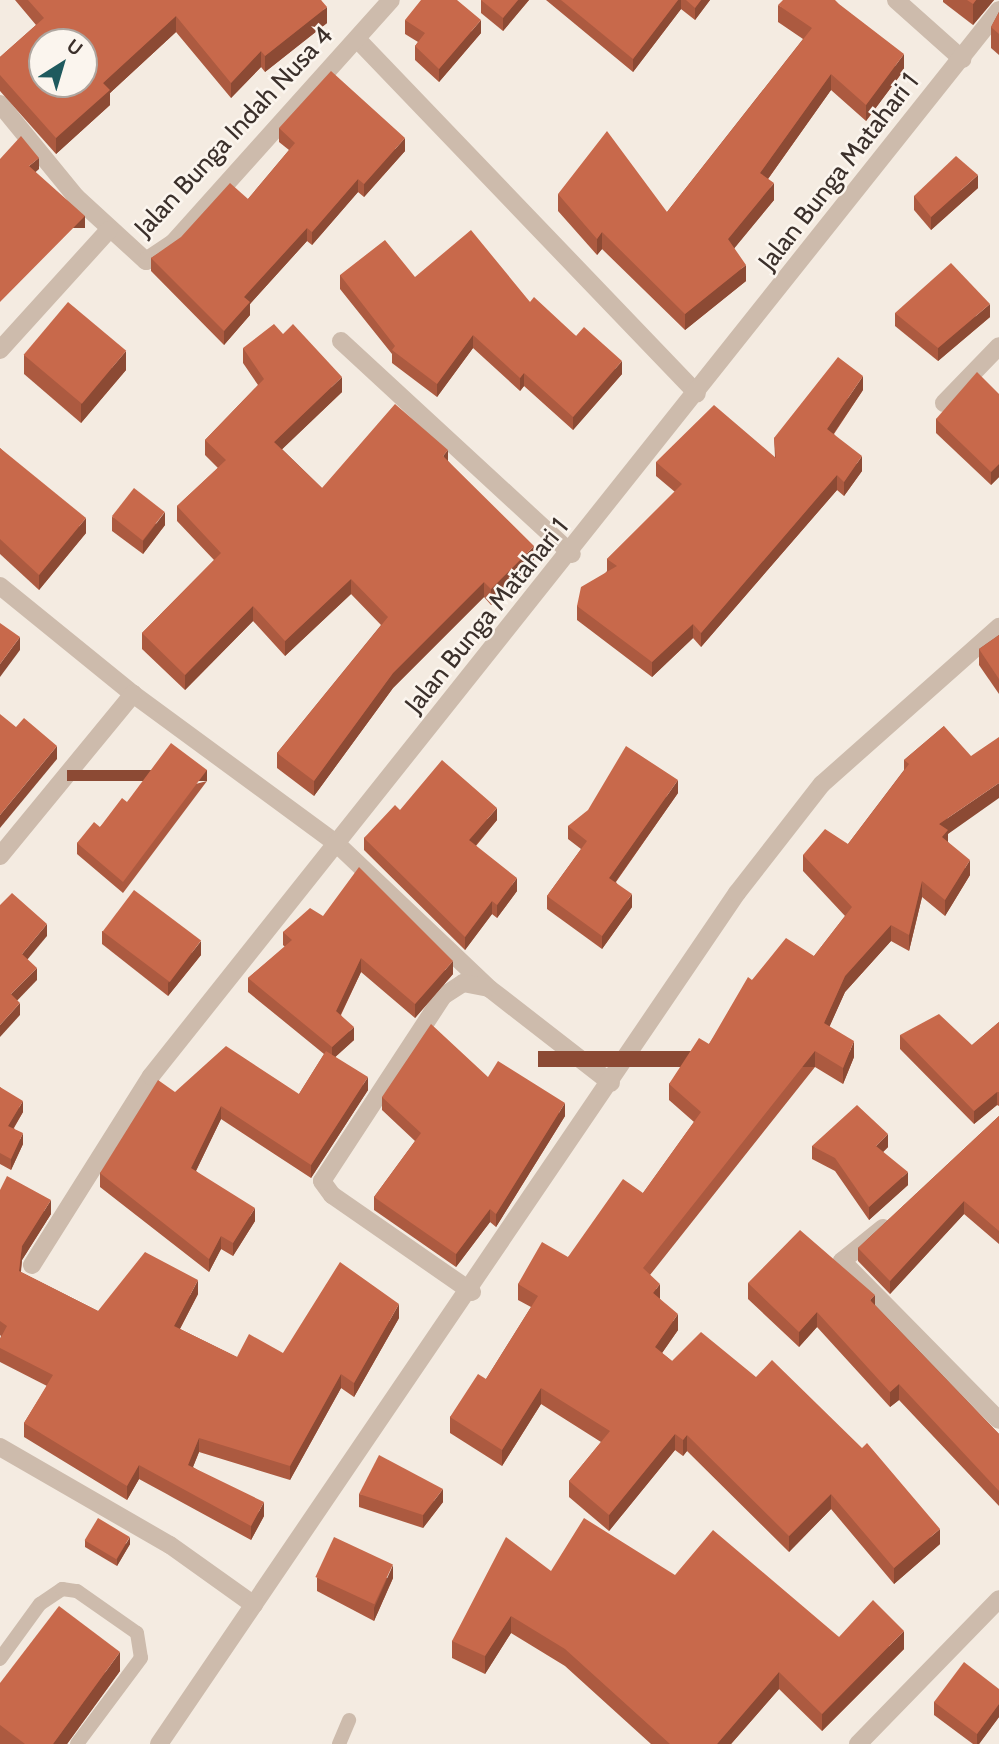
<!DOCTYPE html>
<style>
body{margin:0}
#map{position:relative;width:999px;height:1744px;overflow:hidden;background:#f4ebe1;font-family:Cabin,sans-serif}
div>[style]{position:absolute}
.lane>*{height:14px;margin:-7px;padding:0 7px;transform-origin:7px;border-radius:7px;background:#cdbbac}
.street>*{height:18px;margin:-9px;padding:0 9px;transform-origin:9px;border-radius:9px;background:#cdbbac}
.wall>*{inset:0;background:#ac5a40}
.shaded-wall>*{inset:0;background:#8c4a34;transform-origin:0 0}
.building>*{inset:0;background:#c8694b;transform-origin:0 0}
span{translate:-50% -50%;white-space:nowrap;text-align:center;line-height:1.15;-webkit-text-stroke:5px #fbf5ee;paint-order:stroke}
.street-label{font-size:26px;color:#3b302b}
.north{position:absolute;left:28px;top:28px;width:70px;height:70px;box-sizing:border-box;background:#fbf5ee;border:2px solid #aea6a0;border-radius:50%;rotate:37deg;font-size:19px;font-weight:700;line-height:28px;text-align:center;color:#3b302b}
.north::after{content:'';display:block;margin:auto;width:24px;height:32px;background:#1f5a5e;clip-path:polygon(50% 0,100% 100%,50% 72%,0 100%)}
</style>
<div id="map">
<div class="lane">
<div style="left:0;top:1659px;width:68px;rotate:-54deg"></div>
<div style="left:40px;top:1604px;width:27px;rotate:-34deg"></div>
<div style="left:62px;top:1589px;width:15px;rotate:8deg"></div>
<div style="left:77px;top:1591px;width:73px;rotate:35deg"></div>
<div style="left:137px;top:1633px;width:25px;rotate:81deg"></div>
<div style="left:141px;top:1658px;width:107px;rotate:126.7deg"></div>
<div style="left:339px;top:1744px;width:26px;rotate:-67deg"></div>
</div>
<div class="street">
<div style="left:896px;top:0;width:89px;rotate:41.8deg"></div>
<div style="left:357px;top:39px;width:491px;rotate:46.2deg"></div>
<div style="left:0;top:104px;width:120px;rotate:50.7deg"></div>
<div style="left:76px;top:197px;width:95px;rotate:42.4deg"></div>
<div style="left:146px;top:261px;width:32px;rotate:-34deg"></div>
<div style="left:173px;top:243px;width:326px;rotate:-48.1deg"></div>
<div style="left:341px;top:341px;width:314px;rotate:42.7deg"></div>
<div style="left:0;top:350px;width:162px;rotate:-47.8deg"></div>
<div style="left:944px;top:403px;width:79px;rotate:-46deg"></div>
<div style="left:0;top:586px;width:171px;rotate:39.1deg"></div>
<div style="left:133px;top:694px;width:252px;rotate:36.3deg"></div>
<div style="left:336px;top:843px;width:212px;rotate:43.5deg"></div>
<div style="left:490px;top:989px;width:153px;rotate:37.8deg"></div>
<div style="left:0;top:856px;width:210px;rotate:-50.6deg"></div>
<div style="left:883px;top:1228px;width:53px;rotate:141.2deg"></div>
<div style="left:842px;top:1261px;width:223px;rotate:45.4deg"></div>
<div style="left:32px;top:1265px;width:223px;rotate:-57.8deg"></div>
<div style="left:151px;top:1076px;width:1362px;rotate:-51.5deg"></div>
<div style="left:472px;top:1292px;width:170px;rotate:-145.3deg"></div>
<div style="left:332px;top:1195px;width:17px;rotate:-126deg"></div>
<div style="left:322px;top:1181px;width:221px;rotate:-56.8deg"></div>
<div style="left:443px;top:996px;width:24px;rotate:-33deg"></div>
<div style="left:463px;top:983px;width:25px;rotate:11deg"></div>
<div style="left:0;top:1447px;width:196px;rotate:30deg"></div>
<div style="left:170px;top:1545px;width:103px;rotate:35.5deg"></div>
<div style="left:159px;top:1744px;width:1029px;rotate:-55.82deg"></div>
<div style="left:737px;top:893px;width:138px;rotate:-52.1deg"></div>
<div style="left:822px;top:784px;width:237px;rotate:-41.6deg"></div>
<div style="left:858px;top:1744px;width:202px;rotate:-45.8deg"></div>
</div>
<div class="wall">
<div style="clip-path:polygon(15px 0,321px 0,327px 23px,265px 72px,261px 67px,231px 98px,176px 32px,110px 93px,110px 105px,56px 154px,0 91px,0 57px,36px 25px)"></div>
<div style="clip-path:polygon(481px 0,529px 0,503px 31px,481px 13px)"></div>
<div style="clip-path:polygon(546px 0,710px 0,695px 20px,681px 9px,633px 72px)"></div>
<div style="clip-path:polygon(943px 0,994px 0,973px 25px,943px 2px)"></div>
<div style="clip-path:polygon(778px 5px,904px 70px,866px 121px,831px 90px,768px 179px,774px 200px,734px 248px,746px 281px,685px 330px,602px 249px,597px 255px,558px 211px,558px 194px,667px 212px,803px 39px,778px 22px)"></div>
<div style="clip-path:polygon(999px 12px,999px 55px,991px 48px,991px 27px)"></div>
<div style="clip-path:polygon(405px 20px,481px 33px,439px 82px,415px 60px,415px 46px,418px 42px,405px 34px)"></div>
<div style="clip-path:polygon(279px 128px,405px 151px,364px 197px,358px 192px,312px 245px,307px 241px,250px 304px,250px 315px,224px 345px,151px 271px,151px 258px,248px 199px,289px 150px,279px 142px)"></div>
<div style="clip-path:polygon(978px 188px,931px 230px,914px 210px,914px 196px)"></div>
<div style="clip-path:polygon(340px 275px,415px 277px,530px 302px,576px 336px,622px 374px,573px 430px,524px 386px,520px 391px,473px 348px,437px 397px,392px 363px,392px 354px,340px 289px)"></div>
<div style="clip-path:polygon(895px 313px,990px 317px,938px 361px,895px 326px)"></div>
<div style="clip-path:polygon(243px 348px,342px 392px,282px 449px,322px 488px,448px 461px,534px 562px,491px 605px,484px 597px,393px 688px,314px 796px,277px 768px,277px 753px,381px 625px,351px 594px,285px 656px,253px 621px,185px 690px,142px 649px,142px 633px,214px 560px,177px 521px,177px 506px,218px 468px,205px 455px,205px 440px,258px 385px,243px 363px)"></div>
<div style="clip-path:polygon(24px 355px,126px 370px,81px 423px,24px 374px)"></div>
<div style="clip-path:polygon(863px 390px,834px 434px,862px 471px,844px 496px,837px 490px,701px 647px,693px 638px,652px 677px,577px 620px,577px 606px,607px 571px,607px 559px,675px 492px,656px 476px,656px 462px,775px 457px,774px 438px)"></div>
<div style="clip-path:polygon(999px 394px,999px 477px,991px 485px,936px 433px,936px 419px)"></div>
<div style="clip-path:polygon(0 448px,86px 533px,39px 590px,0 554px)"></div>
<div style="clip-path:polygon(112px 517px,165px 525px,143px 554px,112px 531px)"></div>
<div style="clip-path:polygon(999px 635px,999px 694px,979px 665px,979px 649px)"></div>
<div style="clip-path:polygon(944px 726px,948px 842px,970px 875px,945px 916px,922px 897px,909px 951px,891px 941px,845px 992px,829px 1027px,854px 1057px,843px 1084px,815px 1067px,650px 1275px,660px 1299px,678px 1330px,662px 1353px,672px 1361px,940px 1544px,894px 1584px,831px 1509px,789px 1552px,687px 1451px,683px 1456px,675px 1450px,609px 1531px,569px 1497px,569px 1481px,601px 1442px,541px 1404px,502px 1466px,450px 1433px,450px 1417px,486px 1379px,531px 1307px,518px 1300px,518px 1284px,568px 1257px,643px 1193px,694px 1122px,669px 1100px,669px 1084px,709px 1044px,752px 980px,814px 956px,845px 916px,803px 871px,803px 855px,848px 844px,904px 770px,904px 760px)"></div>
<div style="clip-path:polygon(207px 781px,123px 893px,77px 854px,77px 843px,100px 827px,127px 802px)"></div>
<div style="clip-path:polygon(678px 793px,616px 882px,632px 907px,602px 949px,547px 909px,547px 896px,581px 849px,568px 839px,568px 826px)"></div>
<div style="clip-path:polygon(400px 810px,497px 820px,476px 846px,517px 891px,497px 918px,492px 914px,465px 950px,364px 850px,364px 838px)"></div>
<div style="clip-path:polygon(323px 916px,453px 974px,415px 1018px,361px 972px,341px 1015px,354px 1040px,335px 1057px,368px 1090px,311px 1178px,221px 1119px,196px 1171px,255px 1221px,233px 1256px,221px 1249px,209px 1272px,100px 1187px,100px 1173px,175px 1092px,299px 1094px,324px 1054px,248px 992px,248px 978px,285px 947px,283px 945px,283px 932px)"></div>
<div style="clip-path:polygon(102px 931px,201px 955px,168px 996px,102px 944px)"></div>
<div style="clip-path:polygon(999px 1022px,999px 1106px,997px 1105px,974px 1124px,900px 1049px,900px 1035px,972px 1045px)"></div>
<div style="clip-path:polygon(488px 1077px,565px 1116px,496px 1227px,490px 1222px,456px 1267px,374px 1210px,374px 1197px,415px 1141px,382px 1110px,382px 1097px)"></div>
<div style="clip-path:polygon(0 1087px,23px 1112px,14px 1128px,23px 1144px,11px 1170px,0 1164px)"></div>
<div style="clip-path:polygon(999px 1116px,999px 1244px,964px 1214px,890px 1294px,858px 1261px,858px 1248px)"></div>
<div style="clip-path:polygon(812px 1146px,888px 1147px,883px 1152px,908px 1185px,869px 1220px,835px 1171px,812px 1159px)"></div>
<div style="clip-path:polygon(0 1190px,51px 1214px,22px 1260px,21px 1272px,98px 1311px,198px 1294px,180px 1329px,237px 1357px,283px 1353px,399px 1318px,354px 1397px,341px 1388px,290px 1480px,199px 1452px,193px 1467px,264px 1516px,251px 1540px,139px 1479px,127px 1500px,24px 1437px,24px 1423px,47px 1386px,0 1362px,0 1339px,1px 1336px,0 1335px)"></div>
<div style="clip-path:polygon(748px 1283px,875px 1305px,999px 1434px,999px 1506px,899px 1400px,890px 1407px,817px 1327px,799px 1347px,748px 1299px)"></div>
<div style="clip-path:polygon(359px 1494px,443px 1502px,423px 1528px,359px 1507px)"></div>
<div style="clip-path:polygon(85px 1540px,130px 1544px,117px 1566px,85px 1547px)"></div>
<div style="clip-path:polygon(551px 1571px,675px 1575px,839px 1637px,904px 1649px,822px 1731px,779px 1689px,731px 1744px,651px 1744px,565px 1666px,511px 1633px,485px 1674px,452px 1658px,452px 1641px)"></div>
<div style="clip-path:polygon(317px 1578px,393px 1578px,374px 1621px,317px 1591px)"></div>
<div style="clip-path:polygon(120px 1671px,67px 1744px,0 1744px,0 1683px)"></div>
<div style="clip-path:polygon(999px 1689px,999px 1717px,979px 1744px,973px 1744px,934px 1715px,934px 1702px)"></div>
</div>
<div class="shaded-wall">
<div style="clip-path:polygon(518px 0,529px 0,503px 31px,503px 18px)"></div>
<div style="clip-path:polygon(678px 0,681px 0,681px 9px,633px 72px,633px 59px)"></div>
<div style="clip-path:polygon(701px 0,710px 0,695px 20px,695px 8px)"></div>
<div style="clip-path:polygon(976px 0,994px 0,973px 25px,973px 4px)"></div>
<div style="clip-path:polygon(327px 7px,327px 23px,265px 72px,265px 56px)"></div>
<div style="clip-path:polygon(176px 16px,176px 32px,110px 93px,110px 105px,56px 154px,56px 138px,103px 83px)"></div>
<div style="clip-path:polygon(481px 20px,481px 33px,439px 82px,439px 69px)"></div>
<div style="clip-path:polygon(261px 51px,261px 67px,231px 98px,231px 83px)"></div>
<div style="clip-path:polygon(904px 54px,904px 70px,866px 121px,866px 105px)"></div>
<div style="clip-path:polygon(831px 74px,831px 90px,760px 190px,760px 173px)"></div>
<div style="clip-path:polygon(405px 138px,405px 151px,364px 197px,364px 184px)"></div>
<div style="clip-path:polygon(39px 158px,39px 169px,29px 178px,29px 166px)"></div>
<div style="clip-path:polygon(978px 175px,978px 188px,931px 230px,931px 217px)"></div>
<div style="clip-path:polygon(358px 179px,358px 192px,312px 245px,312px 232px)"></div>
<div style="clip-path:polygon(774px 183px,774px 200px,728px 256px,728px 239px)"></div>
<div style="left:85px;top:216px;width:12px;height:121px;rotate:90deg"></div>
<div style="clip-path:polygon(307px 228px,307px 241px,250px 304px,250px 315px,224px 345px,224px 331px,244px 297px)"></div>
<div style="clip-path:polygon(602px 232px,602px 249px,597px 255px,597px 239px)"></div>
<div style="clip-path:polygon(746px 265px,746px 281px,685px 330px,685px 314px)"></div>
<div style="clip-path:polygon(990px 304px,990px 317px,938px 361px,938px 348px)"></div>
<div style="clip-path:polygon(473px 335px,473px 348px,437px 397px,437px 384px)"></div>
<div style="clip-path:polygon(126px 351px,126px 370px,81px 423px,81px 404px)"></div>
<div style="clip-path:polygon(622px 361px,622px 374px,573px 430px,573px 417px)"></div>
<div style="clip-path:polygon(524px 373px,524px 386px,520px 391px,520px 378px)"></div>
<div style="clip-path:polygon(863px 376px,863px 390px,827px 443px,827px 429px)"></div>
<div style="clip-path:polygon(342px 377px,342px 392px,274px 457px,274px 442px)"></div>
<div style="clip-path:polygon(448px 450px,448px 465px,443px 456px)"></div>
<div style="clip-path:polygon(862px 456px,862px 471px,844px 496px,844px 482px)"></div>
<div style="clip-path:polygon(999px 464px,999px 477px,991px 485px,991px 472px)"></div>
<div style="clip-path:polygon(837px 475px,837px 490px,701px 647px,701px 633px)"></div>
<div style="clip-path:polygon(165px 512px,165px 525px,143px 554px,143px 541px)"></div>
<div style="clip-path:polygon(86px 518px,86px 533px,39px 590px,39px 575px)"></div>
<div style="clip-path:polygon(534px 546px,534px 562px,491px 605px,491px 589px)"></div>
<div style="clip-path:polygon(351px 579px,351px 594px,285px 656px,285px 641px)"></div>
<div style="clip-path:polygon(484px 582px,484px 597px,393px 688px,314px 796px,314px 781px,393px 673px)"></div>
<div style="clip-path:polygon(253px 606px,253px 621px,185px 690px,185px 675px)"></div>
<div style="clip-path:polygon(693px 624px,693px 638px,652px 677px,652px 662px)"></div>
<div style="clip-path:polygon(20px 637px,20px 650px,0 677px,0 664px)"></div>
<div style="clip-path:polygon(57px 746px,57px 759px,0 828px,0 815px)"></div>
<div style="left:207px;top:770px;width:11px;height:140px;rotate:90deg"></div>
<div style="clip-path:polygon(678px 780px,678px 793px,609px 891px,609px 878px)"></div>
<div style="clip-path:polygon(999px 783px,999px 798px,948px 834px,948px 846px,942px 853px,939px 824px)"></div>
<div style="clip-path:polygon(497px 808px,497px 820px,469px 853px,469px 840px)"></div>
<div style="clip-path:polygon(970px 860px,970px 875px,945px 916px,945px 900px)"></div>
<div style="clip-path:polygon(517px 878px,517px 891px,497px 918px,497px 905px)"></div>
<div style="clip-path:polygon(922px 881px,922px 897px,909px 951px,909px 935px)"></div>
<div style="clip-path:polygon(632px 894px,632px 907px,602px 949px,602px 936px)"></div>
<div style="clip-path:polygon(492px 901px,492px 914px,465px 950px,465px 937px)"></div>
<div style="clip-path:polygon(47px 924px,47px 936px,22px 966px,22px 954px)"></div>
<div style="clip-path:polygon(891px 925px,891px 941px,845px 992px,824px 1039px,824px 1023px,845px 976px)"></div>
<div style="clip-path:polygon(201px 941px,201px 955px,168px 996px,168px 983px)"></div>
<div style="clip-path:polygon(361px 958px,361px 972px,336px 1024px,336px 1011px)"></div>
<div style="clip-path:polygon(453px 961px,453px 974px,415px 1018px,415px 1004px)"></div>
<div style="clip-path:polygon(37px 968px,37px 980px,11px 1007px,11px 994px)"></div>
<div style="clip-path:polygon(20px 1003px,20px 1015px,0 1037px,0 1025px)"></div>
<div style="clip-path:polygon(354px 1027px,354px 1040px,332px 1060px,332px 1047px)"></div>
<div style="clip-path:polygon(854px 1041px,854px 1057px,843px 1084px,843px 1068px)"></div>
<div style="left:815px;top:1051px;width:16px;height:277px;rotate:90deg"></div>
<div style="clip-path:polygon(368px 1077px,368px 1090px,311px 1178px,311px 1165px)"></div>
<div style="clip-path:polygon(997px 1092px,997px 1105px,974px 1124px,974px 1111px)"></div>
<div style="clip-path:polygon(23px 1101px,23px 1112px,8px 1137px,8px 1126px)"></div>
<div style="clip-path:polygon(565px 1103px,565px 1116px,496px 1227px,496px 1214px)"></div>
<div style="clip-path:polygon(221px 1106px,221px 1119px,191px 1181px,191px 1168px)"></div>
<div style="clip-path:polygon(23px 1133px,23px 1144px,11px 1170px,11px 1159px)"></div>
<div style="clip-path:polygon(888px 1134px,888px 1147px,876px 1159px,876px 1146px)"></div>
<div style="clip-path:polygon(908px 1172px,908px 1185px,869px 1220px,869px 1207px)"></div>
<div style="clip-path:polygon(51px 1200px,51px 1214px,22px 1260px,19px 1285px,19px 1271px,22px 1246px)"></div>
<div style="clip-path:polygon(964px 1201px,964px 1214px,890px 1294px,890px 1281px)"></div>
<div style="clip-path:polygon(255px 1208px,255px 1221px,233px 1256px,233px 1243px)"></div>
<div style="clip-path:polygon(490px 1209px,490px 1222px,456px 1267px,456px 1254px)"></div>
<div style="clip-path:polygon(221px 1236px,221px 1249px,209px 1272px,209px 1259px)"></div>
<div style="clip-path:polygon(198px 1280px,198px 1294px,174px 1340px,174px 1326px)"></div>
<div style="clip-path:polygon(660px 1284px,660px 1299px,653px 1293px)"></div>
<div style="clip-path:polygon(875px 1295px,875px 1310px,870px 1300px)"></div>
<div style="clip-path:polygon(399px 1304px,399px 1318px,354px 1397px,354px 1383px)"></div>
<div style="clip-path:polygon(817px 1312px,817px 1327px,799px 1347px,799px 1332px)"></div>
<div style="clip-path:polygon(678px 1314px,678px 1330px,655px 1363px,655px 1347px)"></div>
<div style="clip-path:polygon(341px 1374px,341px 1388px,290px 1480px,290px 1466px)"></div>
<div style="clip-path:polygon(899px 1384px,899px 1400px,890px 1407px,890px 1392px)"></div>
<div style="clip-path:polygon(541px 1388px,541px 1404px,502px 1466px,502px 1450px)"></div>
<div style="clip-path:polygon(675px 1434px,675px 1450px,609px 1531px,609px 1515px)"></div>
<div style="clip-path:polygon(687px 1435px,687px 1451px,683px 1456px,683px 1440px)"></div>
<div style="clip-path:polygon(199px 1438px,199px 1452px,188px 1479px,188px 1465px)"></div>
<div style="clip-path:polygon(139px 1465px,139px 1479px,127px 1500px,127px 1486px)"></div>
<div style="clip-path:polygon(443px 1489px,443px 1502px,423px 1528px,423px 1515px)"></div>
<div style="clip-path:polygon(831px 1494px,831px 1509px,789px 1552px,789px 1536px)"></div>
<div style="clip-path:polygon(264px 1502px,264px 1516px,251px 1540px,251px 1526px)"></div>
<div style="clip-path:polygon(940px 1529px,940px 1544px,894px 1584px,894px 1568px)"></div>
<div style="clip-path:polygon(130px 1537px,130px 1544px,117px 1566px,117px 1559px)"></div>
<div style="clip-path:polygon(393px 1565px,393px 1578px,374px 1621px,374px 1608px)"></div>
<div style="clip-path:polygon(511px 1616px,511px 1633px,485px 1674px,485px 1656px)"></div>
<div style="clip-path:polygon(904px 1631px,904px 1649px,822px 1731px,822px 1714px)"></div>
<div style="clip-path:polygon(120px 1652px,120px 1671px,67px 1744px,53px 1744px)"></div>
<div style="clip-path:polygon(779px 1672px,779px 1689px,731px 1744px,717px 1744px)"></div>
<div style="clip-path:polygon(999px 1704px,999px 1717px,979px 1744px,977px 1744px,977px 1734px)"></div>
</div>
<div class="building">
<div style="clip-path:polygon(evenodd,28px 0,321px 0,327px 7px,265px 56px,261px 51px,231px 83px,176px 16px,103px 83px,110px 90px,56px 138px,0 75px,0 57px,44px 18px,28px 0,42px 42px,84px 42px,84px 84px,42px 84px,42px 42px)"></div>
<div style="clip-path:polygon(421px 0,457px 0,481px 20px,439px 69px,415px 46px,425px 33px,405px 20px)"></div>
<div style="clip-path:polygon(481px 0,518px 0,503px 18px)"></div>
<div style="clip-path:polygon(561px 0,678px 0,633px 59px)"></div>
<div style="clip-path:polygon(686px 0,701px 0,695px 8px)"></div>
<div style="clip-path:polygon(783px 0,835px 0,839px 4px,904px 54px,866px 105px,831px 74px,760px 173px,774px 183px,728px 239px,746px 265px,685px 314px,602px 232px,597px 239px,558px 194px,607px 131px,667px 212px,812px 28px,778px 5px)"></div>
<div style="clip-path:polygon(967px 0,976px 0,973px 4px)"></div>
<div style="clip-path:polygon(999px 12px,999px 34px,991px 27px)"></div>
<div style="clip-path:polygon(331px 71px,405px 138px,364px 184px,358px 179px,312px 232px,307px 228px,244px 297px,250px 302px,224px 331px,151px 258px,181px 237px,230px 183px,248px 199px,295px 143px,279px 128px)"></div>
<div style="clip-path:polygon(21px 136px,39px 158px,29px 166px,85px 216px,0 302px,0 159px)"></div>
<div style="clip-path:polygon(956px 156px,978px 175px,931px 217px,914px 196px)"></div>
<div style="clip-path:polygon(471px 230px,530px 302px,534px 297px,576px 336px,584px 327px,622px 361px,573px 417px,524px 373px,520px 378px,473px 335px,437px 384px,392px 350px,395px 346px,340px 275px,385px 240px,415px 277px)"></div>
<div style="clip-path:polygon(951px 263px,990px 304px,938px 348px,895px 313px)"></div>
<div style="left:68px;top:302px;width:76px;height:69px;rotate:40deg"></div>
<div style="clip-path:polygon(274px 324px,283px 334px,293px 324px,342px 377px,274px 442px,322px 488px,395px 404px,448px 450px,443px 456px,534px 546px,491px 589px,484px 582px,393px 673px,314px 781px,277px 753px,388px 617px,351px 579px,285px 641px,253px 606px,185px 675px,142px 633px,221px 553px,177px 506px,226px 460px,205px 440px,264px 379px,243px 348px)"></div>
<div style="clip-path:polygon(838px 357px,863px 376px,827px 429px,862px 456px,844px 482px,837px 475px,701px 633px,693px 624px,652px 662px,577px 606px,581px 587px,617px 566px,607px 559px,682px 484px,656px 462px,714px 405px,776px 458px,774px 438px)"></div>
<div style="clip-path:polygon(977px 372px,999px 394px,999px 464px,991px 472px,936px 419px)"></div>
<div style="clip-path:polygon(0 448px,86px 518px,39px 575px,0 539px)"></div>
<div style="left:134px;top:488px;width:39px;height:36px;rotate:38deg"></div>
<div style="clip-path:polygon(0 623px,20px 637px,0 664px)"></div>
<div style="clip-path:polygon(999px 635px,999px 679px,979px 649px)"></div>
<div style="clip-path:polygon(0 714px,16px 727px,24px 718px,57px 746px,0 815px)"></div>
<div style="clip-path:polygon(944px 726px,971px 756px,999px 737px,999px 783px,939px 824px,948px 830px,942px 837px,970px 860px,945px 900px,922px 881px,909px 935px,891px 925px,845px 976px,824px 1023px,854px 1041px,843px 1068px,815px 1051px,643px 1268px,660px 1284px,653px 1293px,678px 1314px,655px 1347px,672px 1361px,701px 1332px,756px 1377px,772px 1360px,862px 1448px,867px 1443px,940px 1529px,894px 1568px,831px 1494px,789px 1536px,687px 1435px,683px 1440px,675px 1434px,609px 1515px,569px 1481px,610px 1431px,541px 1388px,502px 1450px,450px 1417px,478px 1374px,486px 1379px,538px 1296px,518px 1284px,542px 1242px,568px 1257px,623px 1179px,643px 1193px,701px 1112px,669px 1084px,699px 1038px,709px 1044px,748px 977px,752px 980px,786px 938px,814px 956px,852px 907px,803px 855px,825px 829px,848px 844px,909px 764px,904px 760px)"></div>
<div style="clip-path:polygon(171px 743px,207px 770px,123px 882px,77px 843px,94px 822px,100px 827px,122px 798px,127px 802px)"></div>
<div style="clip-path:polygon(626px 746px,678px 780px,609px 878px,632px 894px,602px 936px,547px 896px,587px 841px,568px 826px,588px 810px)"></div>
<div style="clip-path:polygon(442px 760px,497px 808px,469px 840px,517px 878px,497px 905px,492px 901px,465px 937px,364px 838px,395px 805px,400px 810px)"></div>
<div style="clip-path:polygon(359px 867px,453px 961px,415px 1004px,361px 958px,336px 1011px,354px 1027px,332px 1047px,248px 978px,292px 940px,283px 932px,310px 908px,323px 916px)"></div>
<div style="left:134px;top:890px;width:84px;height:52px;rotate:37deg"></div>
<div style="clip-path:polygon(12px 893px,47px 924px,22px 954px,37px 968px,11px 994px,20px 1003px,0 1025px,0 905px)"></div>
<div style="clip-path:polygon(939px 1014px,972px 1045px,999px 1022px,999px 1092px,997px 1092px,974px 1111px,900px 1035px)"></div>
<div style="clip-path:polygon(431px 1024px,488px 1077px,498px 1061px,565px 1103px,496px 1214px,490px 1209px,456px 1254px,374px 1197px,421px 1133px,382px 1097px)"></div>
<div style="clip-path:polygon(226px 1046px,299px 1094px,326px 1051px,368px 1077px,311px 1165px,221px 1106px,191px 1168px,255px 1208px,233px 1243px,221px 1236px,209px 1259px,100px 1173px,158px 1080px,175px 1092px)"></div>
<div style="clip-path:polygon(0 1087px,23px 1101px,8px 1126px,23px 1133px,11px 1159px,0 1153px)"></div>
<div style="clip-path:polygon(857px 1105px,888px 1134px,876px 1146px,908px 1172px,869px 1207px,835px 1158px,812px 1146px)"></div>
<div style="clip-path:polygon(999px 1116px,999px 1231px,964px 1201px,890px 1281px,858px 1248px)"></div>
<div style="clip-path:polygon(7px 1176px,51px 1200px,22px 1246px,19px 1271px,98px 1311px,145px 1252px,198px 1280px,174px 1326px,237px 1357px,249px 1334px,283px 1353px,340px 1262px,399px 1304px,354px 1383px,341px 1374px,290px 1466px,199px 1438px,188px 1465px,264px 1502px,251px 1526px,139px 1465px,127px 1486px,24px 1423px,53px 1375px,0 1348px,0 1339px,7px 1326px,0 1321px,0 1190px)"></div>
<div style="clip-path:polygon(800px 1230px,875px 1295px,870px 1300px,999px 1434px,999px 1491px,899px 1384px,890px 1392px,817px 1312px,799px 1332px,748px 1283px)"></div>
<div style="clip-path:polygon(379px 1455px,443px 1489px,423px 1515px,359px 1494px)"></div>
<div style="left:98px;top:1518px;width:37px;height:26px;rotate:31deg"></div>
<div style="clip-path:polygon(584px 1518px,675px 1575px,713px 1530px,839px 1637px,873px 1600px,904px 1631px,822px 1714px,779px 1672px,717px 1744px,670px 1744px,565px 1649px,511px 1616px,485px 1656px,452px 1641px,506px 1537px,551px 1571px)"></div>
<div style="left:334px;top:1537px;width:65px;height:44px;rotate:25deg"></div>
<div style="clip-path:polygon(59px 1606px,120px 1652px,53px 1744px,25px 1744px,0 1725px,0 1683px)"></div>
<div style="clip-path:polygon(964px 1662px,999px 1689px,999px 1704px,977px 1734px,934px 1702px)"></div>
</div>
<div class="street-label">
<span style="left:234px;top:132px;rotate:-47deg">Jalan Bunga Indah Nusa 4</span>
<span style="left:839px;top:172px;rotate:-52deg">Jalan Bunga Matahari 1</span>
<span style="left:487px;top:616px;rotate:-51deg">Jalan Bunga Matahari 1</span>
</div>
<div class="north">U</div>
</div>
